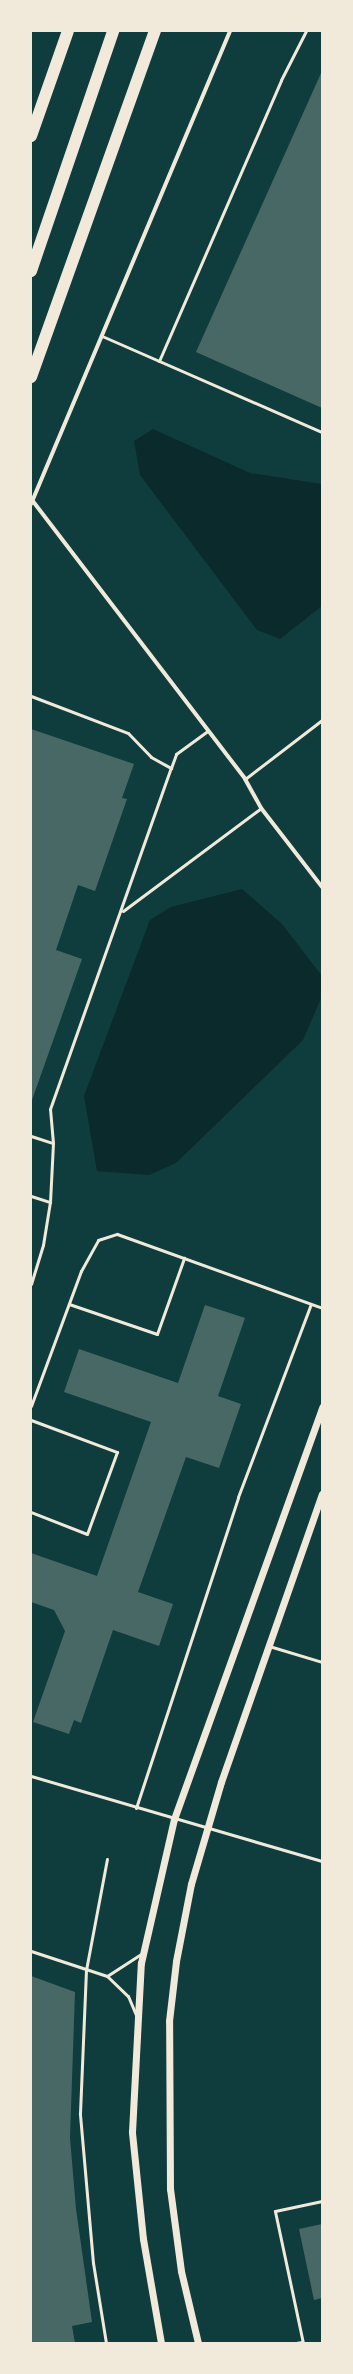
<!DOCTYPE html>
<style>
body{margin:0}
#map{position:relative;width:353px;height:2374px;overflow:hidden;background:#0f3d3e;font-family:Inter,sans-serif}
div>[style]{position:absolute}
.water>*{inset:0;background:#0a2a2b}
.building>*{inset:0;background:#486865}
.service>*{height:3px;margin:-1.5px;padding:0 1.5px;transform-origin:1.5px;border-radius:1.5px;background:#f1e9da}
.minor>*{height:4px;margin:-2px;padding:0 2px;transform-origin:2px;border-radius:2px;background:#f1e9da}
.tertiary>*{height:7px;margin:-3.5px;padding:0 3.5px;transform-origin:3.5px;border-radius:3.5px;background:#f1e9da}
.motorway>*{height:12px;margin:-6px;padding:0 6px;transform-origin:6px;border-radius:6px;background:#f1e9da}
span{translate:-50% -50%;white-space:nowrap;text-align:center;line-height:1.15;-webkit-text-stroke:3px #f1e9da;paint-order:stroke}
.frame{position:absolute;inset:0;border:32px solid #f1e9da;pointer-events:none}
</style>
<div id="map">
<div class="water">
<div style="clip-path:polygon(153px 429px,250px 473px,322px 484px,322px 606px,280px 639px,257px 630px,140px 475px,134px 441px)"></div>
<div style="clip-path:polygon(242px 889px,282px 924px,322px 976px,322px 996px,303px 1040px,176px 1163px,149px 1175px,97px 1171px,84px 1096px,150px 920px,171px 907px)"></div>
</div>
<div class="building">
<div style="clip-path:polygon(322px 71px,322px 408px,196px 352px)"></div>
<div style="clip-path:polygon(31px 729px,134px 764px,122px 798px,127px 799px,95px 891px,78px 885px,56px 950px,82px 959px,32px 1100px)"></div>
<div style="clip-path:polygon(205px 1305px,245px 1318px,218px 1396px,241px 1404px,219px 1468px,186px 1457px,138px 1592px,173px 1604px,159px 1646px,113px 1630px,81px 1723px,74px 1720px,69px 1734px,33px 1722px,65px 1631px,54px 1610px,31px 1602px,31px 1553px,97px 1576px,151px 1422px,64px 1392px,79px 1349px,178px 1383px)"></div>
<div style="clip-path:polygon(31px 1976px,75px 1992px,70px 2138px,76px 2209px,92px 2322px,72px 2326px,75px 2343px,31px 2343px)"></div>
<div style="clip-path:polygon(322px 2224px,322px 2298px,314px 2300px,299px 2229px)"></div>
</div>
<div class="service">
<div style="left:102px;top:336px;width:240px;rotate:23.6deg"></div>
<div style="left:159px;top:361px;width:306px;rotate:-66.5deg"></div>
<div style="left:281px;top:80px;width:55px;rotate:-63deg"></div>
<div style="left:31px;top:696px;width:104px;rotate:20.9deg"></div>
<div style="left:128px;top:733px;width:33px;rotate:46deg"></div>
<div style="left:151px;top:757px;width:23px;rotate:29deg"></div>
<div style="left:245px;top:779px;width:97px;rotate:-37.5deg"></div>
<div style="left:123px;top:911px;width:172px;rotate:-36.7deg"></div>
<div style="left:31px;top:1136px;width:23px;rotate:18deg"></div>
<div style="left:53px;top:1143px;width:34px;rotate:-95deg"></div>
<div style="left:50px;top:1109px;width:362px;rotate:-70.5deg"></div>
<div style="left:171px;top:768px;width:15px;rotate:-70deg"></div>
<div style="left:176px;top:754px;width:39px;rotate:-36deg"></div>
<div style="left:31px;top:1196px;width:20px;rotate:18deg"></div>
<div style="left:50px;top:1202px;width:59px;rotate:-87.1deg"></div>
<div style="left:31px;top:1284px;width:41px;rotate:-72.9deg"></div>
<div style="left:43px;top:1245px;width:44px;rotate:-80.8deg"></div>
<div style="left:69px;top:1304px;width:93px;rotate:18.8deg"></div>
<div style="left:157px;top:1334px;width:81px;rotate:-70.4deg"></div>
<div style="left:31px;top:1406px;width:144px;rotate:-69.7deg"></div>
<div style="left:81px;top:1271px;width:35px;rotate:-61deg"></div>
<div style="left:98px;top:1240px;width:20px;rotate:-18deg"></div>
<div style="left:117px;top:1234px;width:218px;rotate:19.8deg"></div>
<div style="left:31px;top:1420px;width:92px;rotate:20.4deg"></div>
<div style="left:117px;top:1452px;width:87px;rotate:110.1deg"></div>
<div style="left:87px;top:1534px;width:60px;rotate:-158.6deg"></div>
<div style="left:269px;top:1646px;width:55px;rotate:16.8deg"></div>
<div style="left:31px;top:1776px;width:303px;rotate:16.3deg"></div>
<div style="left:136px;top:1808px;width:327px;rotate:-71.8deg"></div>
<div style="left:238px;top:1497px;width:206px;rotate:-69.3deg"></div>
<div style="left:31px;top:1951px;width:80px;rotate:18.2deg"></div>
<div style="left:107px;top:1976px;width:29px;rotate:44deg"></div>
<div style="left:128px;top:1996px;width:21px;rotate:67deg"></div>
<div style="left:107px;top:1976px;width:40px;rotate:-32.9deg"></div>
<div style="left:106px;top:2343px;width:81px;rotate:-99.2deg"></div>
<div style="left:93px;top:2263px;width:151px;rotate:-95deg"></div>
<div style="left:80px;top:2113px;width:143px;rotate:-87.6deg"></div>
<div style="left:86px;top:1970px;width:113px;rotate:-79.3deg"></div>
<div style="left:296px;top:2343px;width:6px;rotate:-9deg"></div>
<div style="left:303px;top:2343px;width:135px;rotate:-102deg"></div>
<div style="left:275px;top:2211px;width:48px;rotate:-12deg"></div>
</div>
<div class="minor">
<div style="left:32px;top:500px;width:351px;rotate:52.6deg"></div>
<div style="left:245px;top:779px;width:33px;rotate:61deg"></div>
<div style="left:261px;top:808px;width:100px;rotate:52.3deg"></div>
<div style="left:31px;top:504px;width:513px;rotate:-67.18deg"></div>
</div>
<div class="tertiary">
<div style="left:161px;top:2343px;width:106px;rotate:-99.8deg"></div>
<div style="left:143px;top:2239px;width:108px;rotate:-95.9deg"></div>
<div style="left:132px;top:2132px;width:169px;rotate:-87deg"></div>
<div style="left:141px;top:1963px;width:148px;rotate:-77.1deg"></div>
<div style="left:174px;top:1819px;width:438px;rotate:-70.2deg"></div>
<div style="left:198px;top:2343px;width:74px;rotate:-103.3deg"></div>
<div style="left:181px;top:2271px;width:83px;rotate:-97.6deg"></div>
<div style="left:170px;top:2189px;width:168px;rotate:-90.3deg"></div>
<div style="left:169px;top:2021px;width:60px;rotate:-83.3deg"></div>
<div style="left:176px;top:1961px;width:78px;rotate:-79deg"></div>
<div style="left:191px;top:1884px;width:106px;rotate:-73.6deg"></div>
<div style="left:221px;top:1782px;width:305px;rotate:-70.7deg"></div>
</div>
<div class="motorway">
<div style="left:31px;top:136px;width:111px;rotate:-70.6deg"></div>
<div style="left:31px;top:271px;width:254px;rotate:-71.1deg"></div>
<div style="left:31px;top:377px;width:368px;rotate:-70.3deg"></div>
</div>
<div class="frame"></div>
</div>
